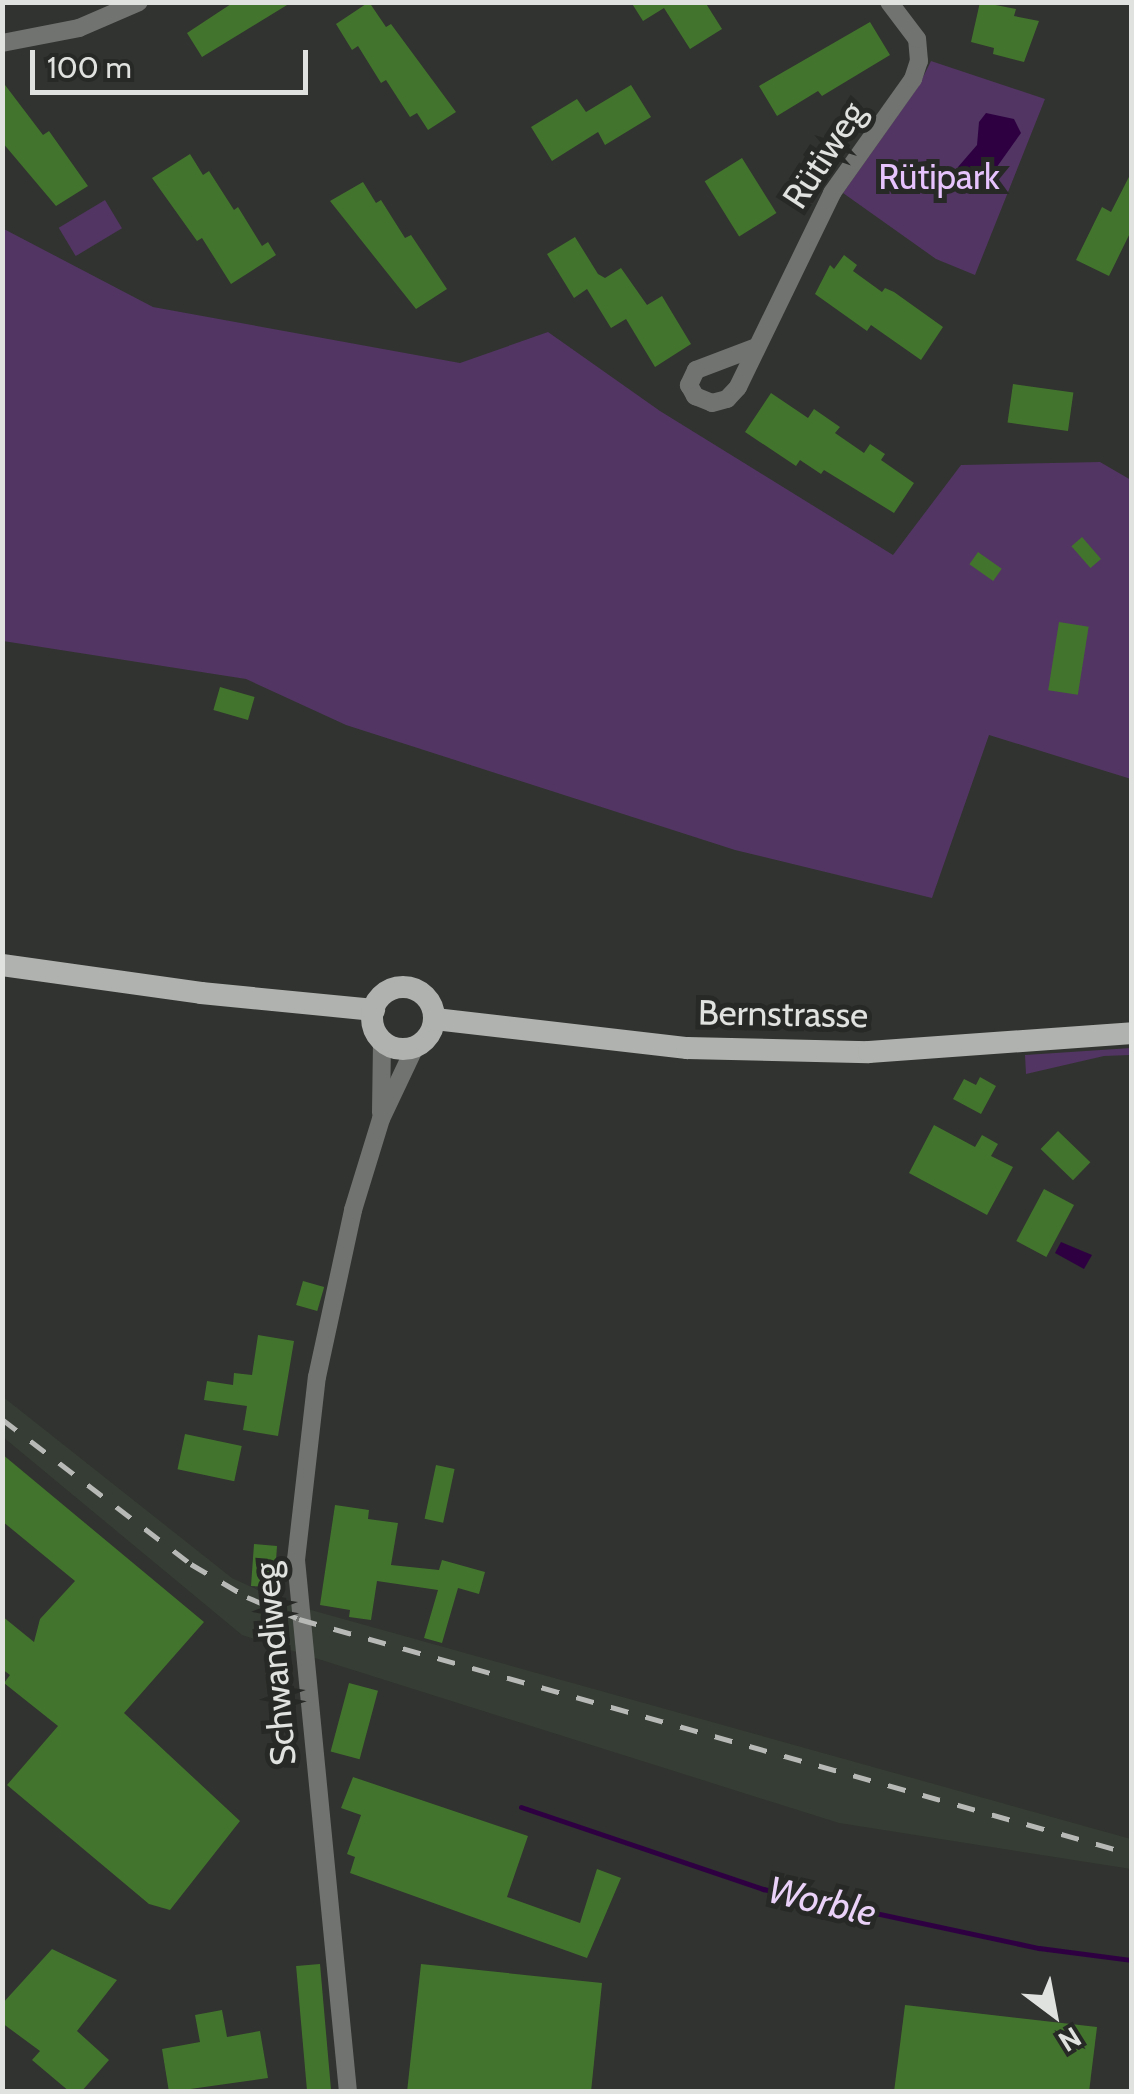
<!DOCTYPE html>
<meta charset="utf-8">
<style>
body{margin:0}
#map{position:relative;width:1134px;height:2094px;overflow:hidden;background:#30332f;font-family:Cabin,sans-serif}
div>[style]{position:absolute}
.built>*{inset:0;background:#363d34}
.green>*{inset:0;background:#523562;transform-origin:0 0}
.water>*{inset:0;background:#2e0042}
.stream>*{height:5px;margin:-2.5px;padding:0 2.5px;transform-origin:2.5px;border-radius:2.5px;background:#2e0042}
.building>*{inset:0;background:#43742d;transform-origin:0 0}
.minor>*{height:18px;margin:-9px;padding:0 9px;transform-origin:9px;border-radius:9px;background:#717371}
.major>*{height:22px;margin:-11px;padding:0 11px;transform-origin:11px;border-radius:11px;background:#afb2ae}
.major>.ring{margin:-11px;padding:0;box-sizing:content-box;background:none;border:22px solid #afb2ae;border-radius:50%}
.rail>*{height:5px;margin-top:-2.5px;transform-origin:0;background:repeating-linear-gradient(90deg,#b7b9b6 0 18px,transparent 0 36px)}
span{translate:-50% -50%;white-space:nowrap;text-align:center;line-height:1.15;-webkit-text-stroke:10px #272926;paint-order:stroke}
.street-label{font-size:35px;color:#e0e2df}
.park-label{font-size:35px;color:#e7c3fd}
.water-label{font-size:38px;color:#e9d1f8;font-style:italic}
.frame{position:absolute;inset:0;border:5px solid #e0e2df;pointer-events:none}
.north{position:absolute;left:1004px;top:1964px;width:100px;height:100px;-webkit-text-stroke:8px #272926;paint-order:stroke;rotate:148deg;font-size:28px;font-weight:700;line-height:40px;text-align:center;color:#e0e2df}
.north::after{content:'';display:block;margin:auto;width:35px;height:45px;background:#e0e2df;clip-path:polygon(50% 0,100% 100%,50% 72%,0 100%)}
.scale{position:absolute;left:30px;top:50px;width:278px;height:45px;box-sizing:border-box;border:5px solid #e0e2df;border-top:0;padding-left:12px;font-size:30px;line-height:35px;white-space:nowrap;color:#e0e2df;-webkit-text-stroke:8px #272926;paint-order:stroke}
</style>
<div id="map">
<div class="built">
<div style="clip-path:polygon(2px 1396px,232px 1578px,286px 1603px,1131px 1839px,1131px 1869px,839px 1823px,242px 1635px,3px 1437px)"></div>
</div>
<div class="green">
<div style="clip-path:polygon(931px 61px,1045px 99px,975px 275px,936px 259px,843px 193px,918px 87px)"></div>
<div style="left:105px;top:200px;width:33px;height:54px;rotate:59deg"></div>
<div style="clip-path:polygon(2px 228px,153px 307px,460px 363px,548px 332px,660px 411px,893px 555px,961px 465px,1100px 462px,1131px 480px,1131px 779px,989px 735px,932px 898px,735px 850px,346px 725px,246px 679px,3px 641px)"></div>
<div style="clip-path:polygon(1131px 1048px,1131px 1055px,1104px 1056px,1026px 1074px,1025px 1055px)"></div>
</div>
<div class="water">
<div style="clip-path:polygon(986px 113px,1014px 119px,1021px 133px,989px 178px,980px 184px,968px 184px,960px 178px,958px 167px,977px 145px,979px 122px)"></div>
<div style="clip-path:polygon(1061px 1242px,1092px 1255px,1084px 1269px,1055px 1253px)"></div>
</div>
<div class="stream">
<div style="left:521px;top:1807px;width:256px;rotate:18.7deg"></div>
<div style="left:763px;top:1889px;width:282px;rotate:12.1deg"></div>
<div style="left:1039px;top:1948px;width:94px;rotate:7.4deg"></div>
</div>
<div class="building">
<div style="clip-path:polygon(234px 2px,292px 2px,202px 57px,187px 33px)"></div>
<div style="clip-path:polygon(369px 2px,386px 27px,391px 24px,456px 112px,428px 130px,417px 113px,410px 117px,386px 80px,381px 83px,358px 46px,352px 50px,336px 24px)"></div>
<div style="clip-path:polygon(631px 2px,705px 2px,722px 29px,690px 49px,664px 8px,643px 21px)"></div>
<div style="clip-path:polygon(980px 2px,1016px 9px,1014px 16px,1039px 21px,1024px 62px,993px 54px,994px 48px,971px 42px)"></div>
<div style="clip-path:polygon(870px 22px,890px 55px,822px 96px,818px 91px,777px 116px,759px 86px)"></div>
<div style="clip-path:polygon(2px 81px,43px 135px,49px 131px,88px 186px,56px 206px,2px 142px)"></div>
<div style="clip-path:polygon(631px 85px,651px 117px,605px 145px,598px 132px,552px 161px,531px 127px,577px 99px,586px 112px)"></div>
<div style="clip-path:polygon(190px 154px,203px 175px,209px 171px,234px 210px,238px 207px,262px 246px,268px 242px,276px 255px,231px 284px,202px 238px,197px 241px,152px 178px)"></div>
<div style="left:742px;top:158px;width:65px;height:44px;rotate:58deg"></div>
<div style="clip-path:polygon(1132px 171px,1132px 229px,1109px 276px,1076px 260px,1102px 207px,1111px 212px)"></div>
<div style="clip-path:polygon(363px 182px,376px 203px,381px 200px,405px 238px,411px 235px,447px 289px,416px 309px,330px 201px)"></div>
<div style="clip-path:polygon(575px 237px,598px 274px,605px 278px,621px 268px,647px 305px,662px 296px,691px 344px,655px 367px,626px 319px,611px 328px,587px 289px,574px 298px,547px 254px)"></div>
<div style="clip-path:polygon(844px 255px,857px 265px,853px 271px,882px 292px,885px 288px,894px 292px,943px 327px,921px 360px,871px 325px,867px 331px,815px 294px,830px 265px,834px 269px)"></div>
<div style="left:1013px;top:384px;width:61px;height:39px;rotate:8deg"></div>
<div style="clip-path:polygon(771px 393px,808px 418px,814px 409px,840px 427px,835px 433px,864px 453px,870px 444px,885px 454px,881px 460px,914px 483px,894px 513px,824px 470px,821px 474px,800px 460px,796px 466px,745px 432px)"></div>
<div style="left:1082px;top:537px;width:29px;height:14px;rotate:49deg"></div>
<div style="left:978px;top:552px;width:29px;height:15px;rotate:35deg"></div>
<div style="left:1059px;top:622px;width:30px;height:69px;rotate:9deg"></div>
<div style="left:220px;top:687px;width:36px;height:24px;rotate:16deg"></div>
<div style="clip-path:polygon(980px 1077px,996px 1086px,981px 1114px,953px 1099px,964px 1079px,976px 1085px)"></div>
<div style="clip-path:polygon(934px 1125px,975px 1147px,982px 1135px,998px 1144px,991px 1156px,1013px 1167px,987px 1215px,909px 1173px)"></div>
<div style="left:1058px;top:1131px;width:45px;height:25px;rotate:44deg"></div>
<div style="left:1044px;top:1189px;width:34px;height:59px;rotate:28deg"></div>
<div style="left:303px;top:1281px;width:22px;height:25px;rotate:16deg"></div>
<div style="clip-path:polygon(258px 1335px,294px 1341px,278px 1436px,243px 1430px,247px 1406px,204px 1400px,207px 1381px,233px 1385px,234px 1373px,252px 1375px)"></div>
<div style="left:185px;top:1434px;width:58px;height:36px;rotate:12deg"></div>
<div style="clip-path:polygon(2px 1454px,204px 1622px,124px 1713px,240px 1821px,170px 1910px,149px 1904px,7px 1785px,58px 1726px,4px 1683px,10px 1675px,2px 1669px,2px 1616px,34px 1642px,40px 1619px,75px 1581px,2px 1521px)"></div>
<div style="left:436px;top:1465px;width:19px;height:55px;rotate:12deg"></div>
<div style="clip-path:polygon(335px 1505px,369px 1510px,368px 1519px,398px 1523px,391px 1565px,439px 1570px,442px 1560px,485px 1572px,479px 1594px,458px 1588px,442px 1643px,424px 1638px,438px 1590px,377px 1581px,371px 1620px,349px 1617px,350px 1610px,320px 1605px)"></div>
<div style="clip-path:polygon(254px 1544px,277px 1546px,275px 1575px,269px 1575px,269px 1587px,251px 1586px)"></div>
<div style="left:349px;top:1683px;width:30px;height:71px;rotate:15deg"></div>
<div style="clip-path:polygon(353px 1777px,528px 1836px,507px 1897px,580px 1923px,597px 1869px,621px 1878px,587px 1958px,350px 1873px,355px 1857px,347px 1854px,361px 1815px,341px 1808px)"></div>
<div style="clip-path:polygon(52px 1949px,117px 1980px,77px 2031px,109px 2060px,81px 2092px,70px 2092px,32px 2060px,40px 2051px,2px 2023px,2px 2004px)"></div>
<div style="left:320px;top:1964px;width:128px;height:24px;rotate:85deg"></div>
<div style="clip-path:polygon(421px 1964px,602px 1983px,591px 2092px,407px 2092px)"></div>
<div style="clip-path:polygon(905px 2005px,1097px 2027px,1089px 2092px,894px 2092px)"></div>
<div style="clip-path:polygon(222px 2010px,227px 2037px,260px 2031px,268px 2078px,169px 2092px,162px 2049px,200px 2042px,195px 2015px)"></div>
</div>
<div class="minor">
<div style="left:2px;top:43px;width:78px;rotate:-11deg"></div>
<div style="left:79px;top:28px;width:65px;rotate:-23.4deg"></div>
<div style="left:754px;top:348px;width:62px;rotate:159.2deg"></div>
<div style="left:696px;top:370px;width:17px;rotate:115deg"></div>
<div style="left:689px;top:385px;width:13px;rotate:61deg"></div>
<div style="left:695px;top:396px;width:18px;rotate:22deg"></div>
<div style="left:712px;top:403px;width:16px;rotate:-15deg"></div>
<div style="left:727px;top:399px;width:16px;rotate:-47deg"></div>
<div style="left:738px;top:387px;width:216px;rotate:-64.1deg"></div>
<div style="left:832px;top:193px;width:140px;rotate:-54.6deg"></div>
<div style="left:913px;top:79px;width:19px;rotate:-72deg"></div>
<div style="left:919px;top:61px;width:22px;rotate:-95deg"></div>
<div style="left:917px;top:39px;width:46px;rotate:-127.1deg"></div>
<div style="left:381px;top:1113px;width:71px;rotate:-89.2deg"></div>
<div style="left:348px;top:2092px;width:535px;rotate:-95.58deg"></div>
<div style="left:296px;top:1560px;width:184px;rotate:-83.5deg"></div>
<div style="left:317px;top:1377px;width:171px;rotate:-77.8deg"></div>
<div style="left:353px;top:1210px;width:95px;rotate:-72.9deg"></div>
<div style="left:381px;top:1119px;width:80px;rotate:-64.7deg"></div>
</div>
<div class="major">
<div style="left:2px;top:965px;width:201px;rotate:8deg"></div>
<div style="left:201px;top:993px;width:174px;rotate:5.6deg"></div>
<div class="ring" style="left:372px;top:987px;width:40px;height:40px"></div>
<div style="left:435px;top:1019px;width:254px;rotate:6.6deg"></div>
<div style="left:687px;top:1048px;width:182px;rotate:1.3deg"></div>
<div style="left:869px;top:1052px;width:264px;rotate:-4.1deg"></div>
</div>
<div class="rail">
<div style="left:2px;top:1419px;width:238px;rotate:37.5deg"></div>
<div style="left:191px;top:1564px;width:65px;rotate:30.5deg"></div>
<div style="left:247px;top:1597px;width:56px;rotate:22.9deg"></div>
<div style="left:299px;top:1619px;width:866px;rotate:15.75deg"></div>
</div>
<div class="street-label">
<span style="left:824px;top:155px;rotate:-57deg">Rütiweg</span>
<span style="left:783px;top:1014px;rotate:1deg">Bernstrasse</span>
<span style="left:275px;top:1664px;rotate:-95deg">Schwandiweg</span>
</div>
<div class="park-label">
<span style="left:939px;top:177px">Rütipark</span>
</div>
<div class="water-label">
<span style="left:822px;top:1901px;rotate:13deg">Worble</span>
</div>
<div class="frame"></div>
<div class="north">N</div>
<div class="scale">100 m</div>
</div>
